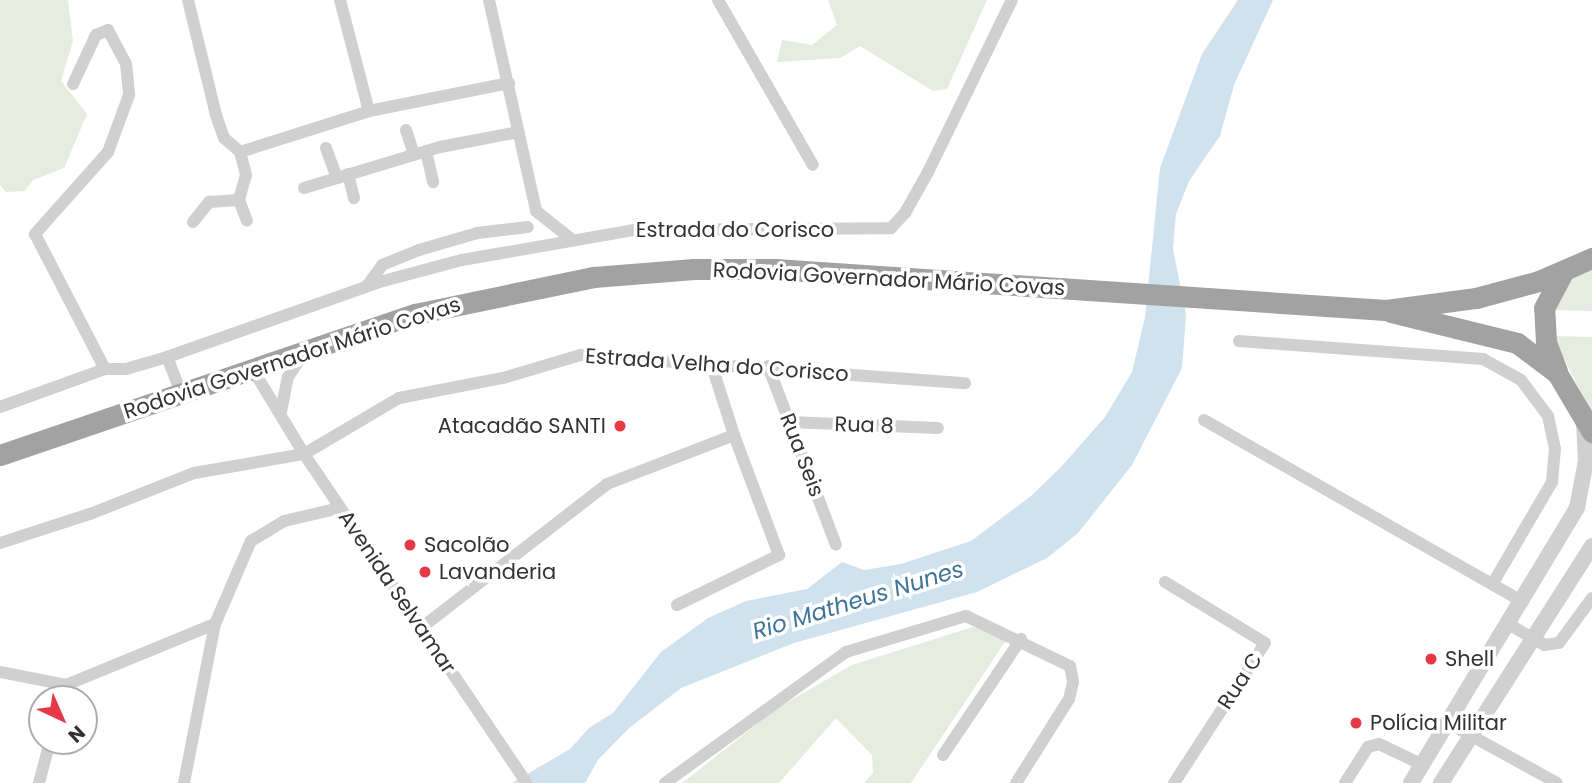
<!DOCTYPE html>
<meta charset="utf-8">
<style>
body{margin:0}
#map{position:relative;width:1592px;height:783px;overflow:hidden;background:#fff;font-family:Poppins,sans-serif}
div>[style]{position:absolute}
.green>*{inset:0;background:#e6ecdf}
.water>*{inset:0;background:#cfe2ee}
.minor>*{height:12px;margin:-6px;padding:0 6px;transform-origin:6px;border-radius:6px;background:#d0d0d0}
.tertiary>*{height:16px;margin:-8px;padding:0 8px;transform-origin:8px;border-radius:8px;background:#d0d0d0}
.trunk>*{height:21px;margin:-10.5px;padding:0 10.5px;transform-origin:10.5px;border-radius:10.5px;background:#a2a2a2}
.dots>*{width:19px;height:19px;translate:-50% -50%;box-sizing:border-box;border:4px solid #fff;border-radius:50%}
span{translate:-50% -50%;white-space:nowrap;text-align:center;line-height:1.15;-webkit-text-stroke:7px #fff;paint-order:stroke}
.street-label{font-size:21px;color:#333}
.poi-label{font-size:21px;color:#333}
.right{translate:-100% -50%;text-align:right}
.left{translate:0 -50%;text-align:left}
.water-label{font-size:23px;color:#3f7597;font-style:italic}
.north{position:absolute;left:28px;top:685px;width:70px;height:70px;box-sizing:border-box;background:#fff;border:2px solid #adadad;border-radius:50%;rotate:136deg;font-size:19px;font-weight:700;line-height:28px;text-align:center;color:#333}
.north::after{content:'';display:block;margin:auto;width:24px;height:32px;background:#e63946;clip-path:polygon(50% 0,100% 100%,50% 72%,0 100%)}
</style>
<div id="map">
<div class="green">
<div style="clip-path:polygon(0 0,68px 0,73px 41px,61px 81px,87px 114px,64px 168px,33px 180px,25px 191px,6px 192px,0 185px)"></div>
<div style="clip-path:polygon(828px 0,987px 0,947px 89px,933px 91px,860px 46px,840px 58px,777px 62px,782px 40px,812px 45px,837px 25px)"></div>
<div style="clip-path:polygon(1592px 268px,1592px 311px,1553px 310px,1571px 279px)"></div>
<div style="clip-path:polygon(1553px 336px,1592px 337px,1592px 413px,1564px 359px)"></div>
<div style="clip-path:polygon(973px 627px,1007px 639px,911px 783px,864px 783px,873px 773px,872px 755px,836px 718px,779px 783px,682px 783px,779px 707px,852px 665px)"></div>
</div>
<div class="water">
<div style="clip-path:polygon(1238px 0,1273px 0,1234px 85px,1220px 136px,1189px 181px,1176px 214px,1173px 249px,1186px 315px,1182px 368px,1132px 465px,1078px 533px,1047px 558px,977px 592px,794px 643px,681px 688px,628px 729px,598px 760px,585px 783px,512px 783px,570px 749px,589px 728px,613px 713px,661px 652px,708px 618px,746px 601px,807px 589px,842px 562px,864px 570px,901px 564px,971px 541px,1031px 496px,1061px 467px,1105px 417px,1132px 372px,1145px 317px,1160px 168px,1202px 54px)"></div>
</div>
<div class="minor">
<div style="left:188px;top:0;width:118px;rotate:76.3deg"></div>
<div style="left:216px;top:115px;width:24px;rotate:71deg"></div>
<div style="left:224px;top:138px;width:21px;rotate:41deg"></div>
<div style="left:340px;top:0;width:115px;rotate:75.4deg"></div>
<div style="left:489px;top:0;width:216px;rotate:77.4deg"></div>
<div style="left:536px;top:211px;width:43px;rotate:38.5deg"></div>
<div style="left:718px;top:0;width:190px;rotate:60.1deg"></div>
<div style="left:73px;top:84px;width:54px;rotate:-64.9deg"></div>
<div style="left:96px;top:35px;width:13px;rotate:-23deg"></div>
<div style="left:108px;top:30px;width:38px;rotate:62deg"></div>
<div style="left:126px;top:64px;width:31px;rotate:84deg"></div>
<div style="left:129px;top:95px;width:61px;rotate:110.2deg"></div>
<div style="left:108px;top:152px;width:110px;rotate:131.7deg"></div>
<div style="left:35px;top:234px;width:152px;rotate:62.6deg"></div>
<div style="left:406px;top:130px;width:26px;rotate:72deg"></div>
<div style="left:326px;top:148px;width:32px;rotate:70deg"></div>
<div style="left:426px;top:151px;width:32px;rotate:77deg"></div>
<div style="left:240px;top:152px;width:135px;rotate:-17.6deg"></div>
<div style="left:369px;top:111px;width:143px;rotate:-11.3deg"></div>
<div style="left:240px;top:152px;width:24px;rotate:75deg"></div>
<div style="left:246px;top:175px;width:26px;rotate:106deg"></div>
<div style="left:239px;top:200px;width:22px;rotate:69deg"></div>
<div style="left:348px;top:174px;width:25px;rotate:76deg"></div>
<div style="left:304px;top:188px;width:142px;rotate:-16.8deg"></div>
<div style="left:440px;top:147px;width:80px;rotate:-10.8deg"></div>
<div style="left:193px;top:222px;width:26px;rotate:-51deg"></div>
<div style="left:209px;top:202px;width:30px;rotate:-4deg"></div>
<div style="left:367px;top:286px;width:26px;rotate:-54deg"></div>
<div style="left:382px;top:265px;width:40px;rotate:-22deg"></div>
<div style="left:419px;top:250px;width:60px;rotate:-16.3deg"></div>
<div style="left:477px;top:233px;width:51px;rotate:-6.7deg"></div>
<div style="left:1239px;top:341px;width:245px;rotate:4.2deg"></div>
<div style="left:1483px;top:359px;width:43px;rotate:28.9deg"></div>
<div style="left:1521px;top:380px;width:45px;rotate:53.1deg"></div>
<div style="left:1548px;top:416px;width:33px;rotate:78deg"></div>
<div style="left:1555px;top:448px;width:34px;rotate:95deg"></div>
<div style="left:1552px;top:482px;width:117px;rotate:120.3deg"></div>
<div style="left:768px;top:366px;width:191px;rotate:69.2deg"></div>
<div style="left:252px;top:368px;width:100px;rotate:58.8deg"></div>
<div style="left:304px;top:454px;width:397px;rotate:55.9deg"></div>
<div style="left:181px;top:393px;width:39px;rotate:-111deg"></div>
<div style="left:167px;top:357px;width:229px;rotate:-19.4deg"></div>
<div style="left:383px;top:281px;width:82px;rotate:-14.9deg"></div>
<div style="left:462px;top:260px;width:175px;rotate:-9.9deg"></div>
<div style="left:634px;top:230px;width:257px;rotate:-0.4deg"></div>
<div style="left:891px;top:228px;width:21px;rotate:-47deg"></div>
<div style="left:905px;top:213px;width:47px;rotate:-60.7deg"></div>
<div style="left:928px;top:172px;width:191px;rotate:-64deg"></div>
<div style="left:0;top:407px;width:112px;rotate:-19.9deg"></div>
<div style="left:105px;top:369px;width:21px"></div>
<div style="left:126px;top:369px;width:43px;rotate:-16.3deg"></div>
<div style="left:281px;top:412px;width:36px;rotate:-79deg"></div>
<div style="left:288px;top:377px;width:27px;rotate:-56deg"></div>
<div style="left:1204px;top:420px;width:367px;rotate:29.7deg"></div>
<div style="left:789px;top:422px;width:149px;rotate:2.3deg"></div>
<div style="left:0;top:543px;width:95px;rotate:-17.9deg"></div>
<div style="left:90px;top:514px;width:112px;rotate:-21.5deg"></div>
<div style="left:194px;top:473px;width:112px;rotate:-9.8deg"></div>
<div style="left:304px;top:454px;width:110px;rotate:-30.5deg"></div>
<div style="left:399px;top:398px;width:106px;rotate:-10.9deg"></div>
<div style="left:503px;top:378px;width:80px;rotate:-16.6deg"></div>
<div style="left:580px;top:355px;width:386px;rotate:4.2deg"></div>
<div style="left:1165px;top:582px;width:117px;rotate:31.4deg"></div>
<div style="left:1265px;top:643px;width:167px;rotate:123deg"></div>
<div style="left:677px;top:605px;width:114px;rotate:-26.1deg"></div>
<div style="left:779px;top:555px;width:128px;rotate:-110.6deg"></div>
<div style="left:1510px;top:625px;width:39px;rotate:30deg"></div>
<div style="left:1544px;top:645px;width:15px;rotate:-8deg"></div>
<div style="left:1559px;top:643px;width:56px;rotate:-53.7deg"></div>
<div style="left:421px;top:628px;width:235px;rotate:-37.7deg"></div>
<div style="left:607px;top:484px;width:136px;rotate:-21.1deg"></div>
<div style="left:734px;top:435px;width:76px;rotate:-107.7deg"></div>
<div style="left:0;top:672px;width:67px;rotate:11.1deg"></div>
<div style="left:66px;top:685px;width:161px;rotate:-22.3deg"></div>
<div style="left:62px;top:699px;width:15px;rotate:-74deg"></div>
<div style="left:1448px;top:723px;width:124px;rotate:28.8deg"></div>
<div style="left:943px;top:755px;width:140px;rotate:-56.1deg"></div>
<div style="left:39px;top:783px;width:43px;rotate:-75.3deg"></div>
<div style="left:184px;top:783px;width:162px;rotate:-79deg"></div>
<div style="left:215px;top:624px;width:90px;rotate:-66.6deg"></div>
<div style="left:251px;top:541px;width:39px;rotate:-31deg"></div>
<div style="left:284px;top:521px;width:57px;rotate:-13.1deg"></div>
<div style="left:665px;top:783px;width:223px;rotate:-35.9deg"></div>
<div style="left:846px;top:652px;width:125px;rotate:-16.7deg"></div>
<div style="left:966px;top:616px;width:115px;rotate:25.7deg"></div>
<div style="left:1070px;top:666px;width:16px;rotate:79deg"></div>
<div style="left:1073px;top:682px;width:17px;rotate:103deg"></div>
<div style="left:1069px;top:699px;width:99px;rotate:122.2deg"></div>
<div style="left:1345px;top:783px;width:43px;rotate:-57.4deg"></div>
<div style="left:1368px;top:747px;width:11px;rotate:-15deg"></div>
<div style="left:1379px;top:744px;width:47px;rotate:25.5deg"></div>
</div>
<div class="tertiary">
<div style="left:1411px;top:783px;width:321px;rotate:-58.9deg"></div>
<div style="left:1577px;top:508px;width:48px;rotate:-79.2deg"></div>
<div style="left:1586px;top:461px;width:36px;rotate:-93deg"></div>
<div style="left:1441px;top:783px;width:281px;rotate:-57.5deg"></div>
</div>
<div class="trunk">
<div style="left:1391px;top:312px;width:130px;rotate:13.8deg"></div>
<div style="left:1517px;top:343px;width:50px;rotate:36.9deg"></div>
<div style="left:1557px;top:373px;width:69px;rotate:59.3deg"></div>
<div style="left:1557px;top:371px;width:31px;rotate:-111deg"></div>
<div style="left:1546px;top:342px;width:34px;rotate:-93deg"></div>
<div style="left:1544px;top:308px;width:40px;rotate:-62deg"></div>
<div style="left:0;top:455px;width:438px;rotate:-18.8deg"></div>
<div style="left:415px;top:314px;width:183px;rotate:-11.7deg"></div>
<div style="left:594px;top:277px;width:100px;rotate:-4.6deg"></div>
<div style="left:694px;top:269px;width:81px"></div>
<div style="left:775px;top:269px;width:612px;rotate:3.84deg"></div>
<div style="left:1386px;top:310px;width:91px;rotate:-7.6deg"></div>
<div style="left:1476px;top:298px;width:65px;rotate:-15.1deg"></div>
<div style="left:1539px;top:281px;width:58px;rotate:-23.5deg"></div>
</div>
<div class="dots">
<div style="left:620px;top:426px;background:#e63946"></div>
<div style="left:410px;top:545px;background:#e63946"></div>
<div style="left:425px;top:572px;background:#e63946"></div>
<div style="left:1431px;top:659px;background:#e63946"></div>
<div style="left:1356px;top:723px;background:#e63946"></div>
</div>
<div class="street-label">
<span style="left:735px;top:230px">Estrada do Corisco</span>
<span style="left:889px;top:279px;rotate:3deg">Rodovia Governador Mário Covas</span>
<span style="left:292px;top:358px;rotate:-18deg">Rodovia Governador Mário Covas</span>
<span style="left:717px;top:365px;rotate:4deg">Estrada Velha do Corisco</span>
<span style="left:864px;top:425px;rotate:2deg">Rua 8</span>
<span style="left:802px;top:455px;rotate:69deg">Rua Seis</span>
<span style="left:397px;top:592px;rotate:56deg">Avenida Selvamar</span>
<span style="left:1240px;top:681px;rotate:-57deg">Rua C</span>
</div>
<div class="poi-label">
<span class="right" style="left:606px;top:426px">Atacadão SANTI</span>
<span class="left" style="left:424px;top:545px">Sacolão</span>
<span class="left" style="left:439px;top:572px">Lavanderia</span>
<span class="left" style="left:1445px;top:659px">Shell</span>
<span class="left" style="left:1370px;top:723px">Polícia Militar</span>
</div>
<div class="water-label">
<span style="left:858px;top:600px;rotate:-17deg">Rio Matheus Nunes</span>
</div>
<div class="north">N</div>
</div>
